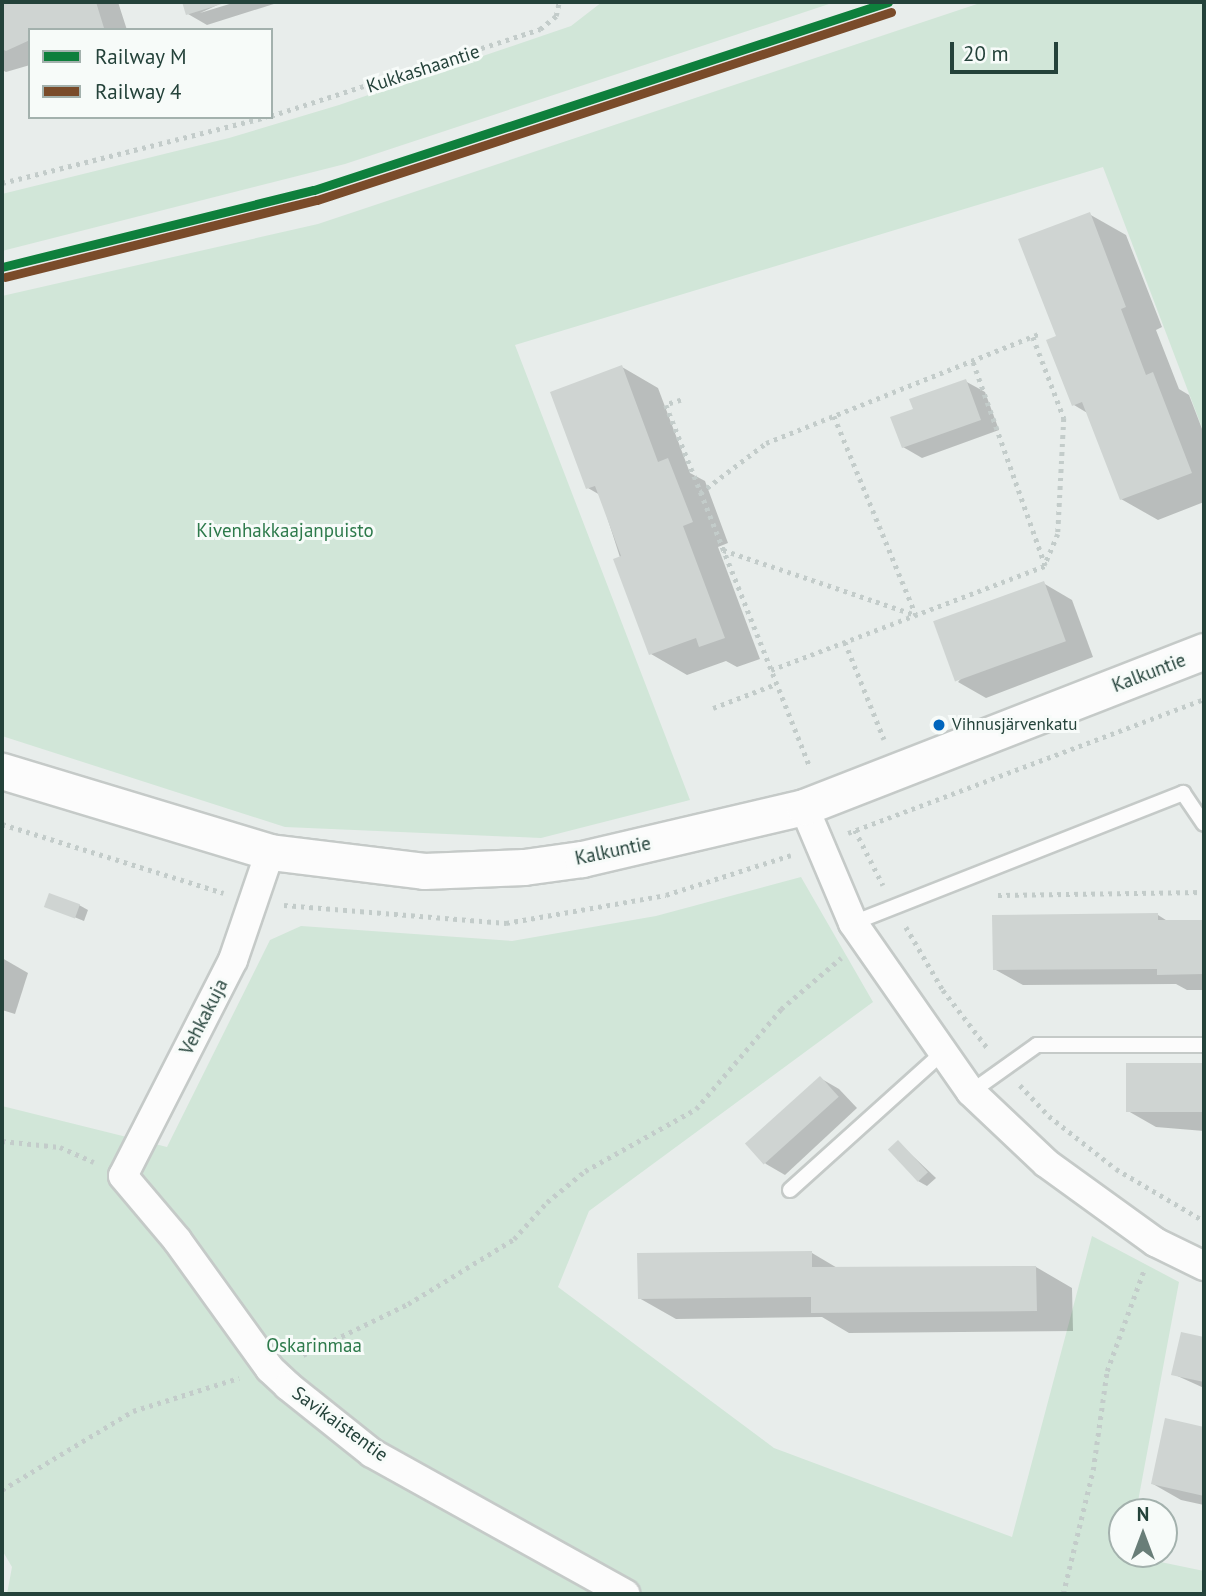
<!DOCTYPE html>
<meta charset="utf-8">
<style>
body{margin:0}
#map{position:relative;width:1206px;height:1596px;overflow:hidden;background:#e8edeb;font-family:"PT Sans",sans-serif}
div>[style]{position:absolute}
.green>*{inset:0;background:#d1e6d8}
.shadow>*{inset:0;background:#0003}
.building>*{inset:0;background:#cfd4d2;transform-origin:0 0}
.path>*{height:4.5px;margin-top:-2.25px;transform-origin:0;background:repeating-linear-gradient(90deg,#c3ccca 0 3.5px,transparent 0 8.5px)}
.roads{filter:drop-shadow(2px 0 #c5cac8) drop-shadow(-2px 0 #c5cac8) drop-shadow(0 2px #c5cac8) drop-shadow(0 -2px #c5cac8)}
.service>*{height:14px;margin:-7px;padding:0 7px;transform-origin:7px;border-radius:7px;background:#fcfcfc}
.minor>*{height:28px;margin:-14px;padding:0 14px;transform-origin:14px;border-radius:14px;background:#fcfcfc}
.tertiary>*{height:35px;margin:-17.5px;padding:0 17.5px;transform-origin:17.5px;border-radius:17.5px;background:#fcfcfc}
.rail-1>*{height:9px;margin:-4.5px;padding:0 4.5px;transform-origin:4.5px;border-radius:4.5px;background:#0e7f3c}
.rail-2>*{height:9px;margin:-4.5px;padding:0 4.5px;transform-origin:4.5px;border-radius:4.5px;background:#7a4b2a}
.dots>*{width:19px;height:19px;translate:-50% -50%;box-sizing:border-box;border:4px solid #f7fbf9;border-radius:50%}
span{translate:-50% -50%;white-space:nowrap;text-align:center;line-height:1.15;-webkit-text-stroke:6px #f7fbf9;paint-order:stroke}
.bus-label{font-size:17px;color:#24423a}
.left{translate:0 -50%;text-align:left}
.street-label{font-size:19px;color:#24423a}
.park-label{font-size:19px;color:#2d7a4b}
.frame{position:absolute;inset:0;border:4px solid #24423a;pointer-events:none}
.legend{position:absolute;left:28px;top:28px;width:245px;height:91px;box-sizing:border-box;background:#f7fbf9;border:2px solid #a3b1ad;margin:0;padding:9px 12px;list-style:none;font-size:21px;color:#24423a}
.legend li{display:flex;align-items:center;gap:14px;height:35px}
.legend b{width:35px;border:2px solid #a3b1ad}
.north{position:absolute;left:1108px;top:1498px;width:70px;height:70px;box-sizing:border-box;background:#f7fbf9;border:2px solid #a3b1ad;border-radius:50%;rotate:0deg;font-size:19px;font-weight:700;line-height:28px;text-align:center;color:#24423a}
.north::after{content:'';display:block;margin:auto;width:24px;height:32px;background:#697e78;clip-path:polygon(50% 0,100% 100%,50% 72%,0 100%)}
.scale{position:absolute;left:950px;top:42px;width:108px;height:32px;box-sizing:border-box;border:4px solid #24423a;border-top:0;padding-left:9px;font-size:21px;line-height:24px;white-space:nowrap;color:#24423a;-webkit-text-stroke:5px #f7fbf9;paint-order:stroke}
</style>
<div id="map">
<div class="green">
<div style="clip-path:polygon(602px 2px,835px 2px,345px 164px,2px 251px,2px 194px,229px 138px,339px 105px,571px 26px)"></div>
<div style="clip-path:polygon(983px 2px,1204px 2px,1204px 433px,1103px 167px,515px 345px,690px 800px,541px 838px,285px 827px,2px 736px,2px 296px,318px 224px)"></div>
<div style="clip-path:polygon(801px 877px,873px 1002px,589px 1211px,558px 1287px,774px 1448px,1012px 1537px,1092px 1236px,1179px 1282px,1136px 1512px,1122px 1512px,1122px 1554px,1204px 1571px,1204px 1594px,7px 1594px,12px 1567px,2px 1550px,2px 1106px,167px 1147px,270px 940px,301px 926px,512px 941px,656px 916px)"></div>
</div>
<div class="shadow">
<div style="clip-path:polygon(2px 2px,118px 2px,127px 30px,30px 30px,30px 65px,6px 72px,2px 70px)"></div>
<div style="clip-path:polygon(184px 2px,224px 2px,200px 13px,236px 2px,277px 3px,207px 25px,188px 14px)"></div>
<div style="clip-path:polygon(1089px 214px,1126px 235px,1162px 327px,1156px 330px,1179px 389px,1189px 395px,1204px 434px,1204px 502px,1158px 520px,1121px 499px,1089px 414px,1074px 405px,1058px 337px)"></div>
<div style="clip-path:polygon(622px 367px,658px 388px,690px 473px,705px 481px,728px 543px,718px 547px,760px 659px,737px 667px,726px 661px,687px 675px,651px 654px,600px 495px,588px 488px)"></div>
<div style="clip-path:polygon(965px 381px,985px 392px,999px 430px,922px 458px,903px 447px,915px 410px)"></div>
<div style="clip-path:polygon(1043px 583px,1072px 600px,1093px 657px,986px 698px,958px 682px)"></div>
<div style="clip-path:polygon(79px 905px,88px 910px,84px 921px,47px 906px)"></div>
<div style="clip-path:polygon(1158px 915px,1169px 922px,1204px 921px,1204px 990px,1187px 990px,1176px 984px,1023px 985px,994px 969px)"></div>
<div style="clip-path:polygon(2px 958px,28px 973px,15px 1014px,2px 1010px)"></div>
<div style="clip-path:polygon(1204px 1064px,1204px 1131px,1156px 1127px,1128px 1111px,1128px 1065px)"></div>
<div style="clip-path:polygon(820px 1078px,839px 1089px,857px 1108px,785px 1175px,766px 1164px,747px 1144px)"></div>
<div style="clip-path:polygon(898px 1142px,936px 1178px,927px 1186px,918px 1181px)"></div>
<div style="clip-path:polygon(812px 1253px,839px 1269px,1036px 1267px,1072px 1288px,1073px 1331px,849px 1333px,822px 1317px,676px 1319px,639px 1298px)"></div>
<div style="clip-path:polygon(1182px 1334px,1204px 1338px,1204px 1388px,1173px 1374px)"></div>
<div style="clip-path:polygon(1167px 1420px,1204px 1428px,1204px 1505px,1181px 1500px,1153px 1484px)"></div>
</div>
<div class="building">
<div style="clip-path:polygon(2px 2px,96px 2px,104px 28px,30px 30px,30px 40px,6px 51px,2px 49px)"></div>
<div style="clip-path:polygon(182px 2px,228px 2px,186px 15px)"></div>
<div style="clip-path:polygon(1090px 212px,1126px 307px,1121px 309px,1146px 375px,1153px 372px,1192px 473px,1120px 500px,1082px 402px,1072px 406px,1046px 340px,1056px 336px,1018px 239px)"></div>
<div style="clip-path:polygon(622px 365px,658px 462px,668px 458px,693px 522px,683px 526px,725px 638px,699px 647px,696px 638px,649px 655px,613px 559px,621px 556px,595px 486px,586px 489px,550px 392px)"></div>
<div style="clip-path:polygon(966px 379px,981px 420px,902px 448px,890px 417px,913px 409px,909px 399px)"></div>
<div style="left:1044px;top:581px;width:64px;height:118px;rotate:70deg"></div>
<div style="left:49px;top:893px;width:33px;height:15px;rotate:20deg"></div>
<div style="clip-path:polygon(1158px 913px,1158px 920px,1204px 920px,1204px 974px,1157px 975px,1157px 969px,993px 970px,992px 915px)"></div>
<div style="left:1126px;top:1063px;width:78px;height:49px"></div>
<div style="left:820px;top:1076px;width:28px;height:101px;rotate:48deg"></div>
<div style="left:898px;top:1140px;width:44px;height:14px;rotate:47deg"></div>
<div style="clip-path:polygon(812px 1251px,812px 1267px,1036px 1266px,1037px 1311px,811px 1313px,811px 1297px,638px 1299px,637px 1253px)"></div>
<div style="clip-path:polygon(1181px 1332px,1204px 1337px,1204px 1382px,1171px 1375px)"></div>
<div style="clip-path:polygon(1165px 1418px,1204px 1427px,1204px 1496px,1151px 1484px)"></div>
</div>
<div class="path">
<div style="left:271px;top:116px;width:283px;rotate:-17.9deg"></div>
<div style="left:540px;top:29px;width:21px;rotate:-39deg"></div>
<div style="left:556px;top:16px;width:14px;rotate:-78deg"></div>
<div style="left:2px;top:183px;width:272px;rotate:-14deg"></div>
<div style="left:1033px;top:337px;width:87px;rotate:69.1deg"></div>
<div style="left:1064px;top:418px;width:116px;rotate:93deg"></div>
<div style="left:1058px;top:534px;width:34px;rotate:113deg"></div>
<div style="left:681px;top:400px;width:16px;rotate:162deg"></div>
<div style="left:666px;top:405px;width:389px;rotate:68.3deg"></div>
<div style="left:834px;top:416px;width:215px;rotate:67.6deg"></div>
<div style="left:700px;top:493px;width:83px;rotate:-37.1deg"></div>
<div style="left:766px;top:443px;width:294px;rotate:-21.8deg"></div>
<div style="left:723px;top:550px;width:204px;rotate:18.6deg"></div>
<div style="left:845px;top:642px;width:105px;rotate:68.1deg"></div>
<div style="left:771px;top:670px;width:293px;rotate:-20.8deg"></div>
<div style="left:1045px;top:566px;width:219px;rotate:-109.5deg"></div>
<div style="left:713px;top:708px;width:67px;rotate:-20.9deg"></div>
<div style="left:2px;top:824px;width:232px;rotate:17.3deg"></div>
<div style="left:855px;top:830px;width:62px;rotate:63deg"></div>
<div style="left:848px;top:833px;width:380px;rotate:-20.6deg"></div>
<div style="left:998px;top:895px;width:206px;rotate:-0.8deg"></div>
<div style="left:284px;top:905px;width:223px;rotate:4.6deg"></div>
<div style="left:506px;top:923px;width:162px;rotate:-9.9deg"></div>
<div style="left:666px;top:895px;width:131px;rotate:-17.7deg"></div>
<div style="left:906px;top:927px;width:73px;rotate:59.6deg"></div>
<div style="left:943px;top:990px;width:76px;rotate:52.5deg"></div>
<div style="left:1020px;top:1085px;width:42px;rotate:46.9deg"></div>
<div style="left:1049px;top:1116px;width:85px;rotate:38.3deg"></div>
<div style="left:1116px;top:1169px;width:102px;rotate:30.6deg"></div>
<div style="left:2px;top:1141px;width:58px;rotate:5.9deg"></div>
<div style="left:60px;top:1147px;width:37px;rotate:24deg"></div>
<div style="left:303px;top:1355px;width:117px;rotate:-25.9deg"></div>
<div style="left:408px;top:1304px;width:124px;rotate:-31.5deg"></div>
<div style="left:514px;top:1239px;width:50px;rotate:-48.3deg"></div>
<div style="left:547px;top:1202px;width:49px;rotate:-39.2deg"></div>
<div style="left:585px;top:1171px;width:127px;rotate:-29.2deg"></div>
<div style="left:696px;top:1109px;width:131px;rotate:-49.6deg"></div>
<div style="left:781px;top:1009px;width:79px;rotate:-40.4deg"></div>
<div style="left:2px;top:1490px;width:153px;rotate:-31.1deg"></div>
<div style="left:133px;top:1411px;width:111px;rotate:-17.3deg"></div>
<div style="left:1063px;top:1594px;width:128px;rotate:-76.4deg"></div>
<div style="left:1093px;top:1470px;width:100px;rotate:-82deg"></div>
<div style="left:1107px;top:1371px;width:108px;rotate:-69.9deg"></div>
</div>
<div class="roads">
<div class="service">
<div style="left:853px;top:923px;width:355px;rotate:-21.5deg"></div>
<div style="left:1183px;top:793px;width:37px;rotate:56deg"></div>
<div style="left:971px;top:1092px;width:81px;rotate:-35.5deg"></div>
<div style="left:1037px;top:1045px;width:167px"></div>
<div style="left:790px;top:1190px;width:205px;rotate:-42deg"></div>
</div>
<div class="minor">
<div style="left:804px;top:807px;width:126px;rotate:67.1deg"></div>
<div style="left:853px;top:923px;width:206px;rotate:55.1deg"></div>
<div style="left:971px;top:1092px;width:103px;rotate:43.4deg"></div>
<div style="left:1046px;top:1163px;width:135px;rotate:35.9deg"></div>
<div style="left:1155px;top:1242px;width:55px;rotate:26.1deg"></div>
<div style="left:270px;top:852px;width:114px;rotate:108.9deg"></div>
<div style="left:233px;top:960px;width:242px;rotate:117deg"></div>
<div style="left:123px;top:1176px;width:84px;rotate:49.8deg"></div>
<div style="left:177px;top:1240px;width:159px;rotate:54.2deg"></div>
<div style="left:270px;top:1369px;width:25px;rotate:43deg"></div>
<div style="left:288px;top:1386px;width:107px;rotate:38.6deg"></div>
<div style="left:372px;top:1453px;width:290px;rotate:29.1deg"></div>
</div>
<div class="tertiary">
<div style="left:2px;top:771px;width:280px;rotate:16.8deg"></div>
<div style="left:270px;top:852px;width:155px;rotate:7deg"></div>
<div style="left:424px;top:871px;width:100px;rotate:-2.3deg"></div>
<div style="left:524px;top:867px;width:59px;rotate:-7.9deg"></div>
<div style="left:582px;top:859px;width:228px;rotate:-13.2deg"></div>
<div style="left:804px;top:807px;width:429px;rotate:-21.3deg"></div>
</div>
</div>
<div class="rail-1">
<div style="left:2px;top:267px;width:321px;rotate:-13.9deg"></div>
<div style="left:314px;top:190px;width:604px;rotate:-18.13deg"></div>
</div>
<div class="rail-2">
<div style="left:5px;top:277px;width:321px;rotate:-13.9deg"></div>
<div style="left:317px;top:200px;width:604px;rotate:-18.13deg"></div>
</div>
<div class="dots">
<div style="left:939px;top:725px;background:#0065bd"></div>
</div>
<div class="bus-label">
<span class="left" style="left:952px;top:725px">Vihnusjärvenkatu</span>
</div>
<div class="street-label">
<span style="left:423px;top:69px;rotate:-18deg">Kukkashaantie</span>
<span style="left:1149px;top:673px;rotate:-21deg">Kalkuntie</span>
<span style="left:613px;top:851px;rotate:-12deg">Kalkuntie</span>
<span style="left:204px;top:1017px;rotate:-63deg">Vehkakuja</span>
<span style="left:340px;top:1424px;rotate:36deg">Savikaistentie</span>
</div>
<div class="park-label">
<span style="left:285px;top:531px">Kivenhakkaajanpuisto</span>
<span style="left:314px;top:1346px">Oskarinmaa</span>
</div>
<div class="frame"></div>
<ul class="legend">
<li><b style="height:9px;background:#0e7f3c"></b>Railway M</li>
<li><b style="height:9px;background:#7a4b2a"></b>Railway 4</li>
</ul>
<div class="north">N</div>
<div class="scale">20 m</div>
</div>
